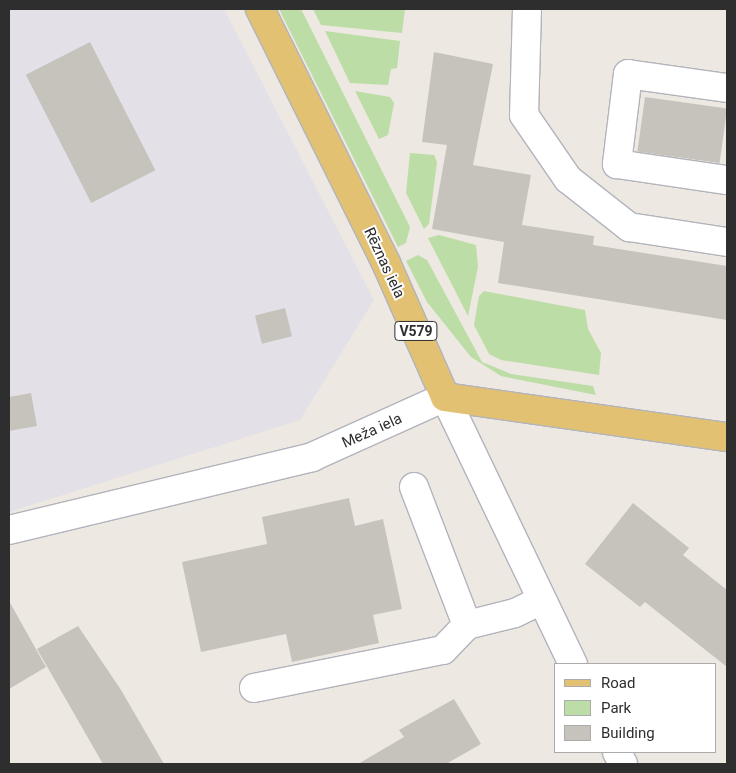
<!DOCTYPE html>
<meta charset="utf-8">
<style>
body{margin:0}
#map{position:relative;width:736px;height:773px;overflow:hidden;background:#ede8e2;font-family:Roboto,sans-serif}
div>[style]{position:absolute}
.industrial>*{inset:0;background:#e3e1e7}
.green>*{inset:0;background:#bcdda5}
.building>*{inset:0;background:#c6c3bd;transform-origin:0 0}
.roads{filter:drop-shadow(1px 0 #b2b4bc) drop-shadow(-1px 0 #b2b4bc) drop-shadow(0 1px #b2b4bc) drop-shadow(0 -1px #b2b4bc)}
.minor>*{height:28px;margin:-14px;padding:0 14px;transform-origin:14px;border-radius:14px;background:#fff}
.major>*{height:28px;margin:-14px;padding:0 14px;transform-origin:14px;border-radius:14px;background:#e2c172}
span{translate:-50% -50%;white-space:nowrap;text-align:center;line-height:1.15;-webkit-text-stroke:4px #fff;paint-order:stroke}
.shield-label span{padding:1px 4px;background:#fff;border:1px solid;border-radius:4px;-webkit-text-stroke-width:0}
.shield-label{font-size:14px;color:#2e2e2e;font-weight:700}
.street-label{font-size:15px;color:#2e2e2e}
.frame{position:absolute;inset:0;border:10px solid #2e2e2e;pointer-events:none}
.legend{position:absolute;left:554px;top:663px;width:162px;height:90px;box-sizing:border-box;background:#fff;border:1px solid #ababab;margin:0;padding:6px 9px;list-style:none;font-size:15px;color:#2e2e2e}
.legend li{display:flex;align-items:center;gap:10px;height:25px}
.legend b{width:25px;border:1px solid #ababab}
</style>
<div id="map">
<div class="industrial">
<div style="clip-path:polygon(9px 9px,224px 9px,374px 300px,300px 420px,9px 512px)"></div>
</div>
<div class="green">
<div style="clip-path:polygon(279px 9px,301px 9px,410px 227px,406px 243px,398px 247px)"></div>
<div style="clip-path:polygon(313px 9px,405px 9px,402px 33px,321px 25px)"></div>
<div style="clip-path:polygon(325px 31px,400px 41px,397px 68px,391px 69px,388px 85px,350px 83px)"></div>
<div style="clip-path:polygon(355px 91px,390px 97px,394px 103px,388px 135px,379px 139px)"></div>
<div style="clip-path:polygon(410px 153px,434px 155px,437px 162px,429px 224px,424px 229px,406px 193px)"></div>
<div style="clip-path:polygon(439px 235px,476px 245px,478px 267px,468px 316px,428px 238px)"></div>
<div style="clip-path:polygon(418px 255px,427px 260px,482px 362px,511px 374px,593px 386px,596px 395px,501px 376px,471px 357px,427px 302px,406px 261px)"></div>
<div style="clip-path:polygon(484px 291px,585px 310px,588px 329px,601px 353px,599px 375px,501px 360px,489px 354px,474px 325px,479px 296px)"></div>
</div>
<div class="building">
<div style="left:90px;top:42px;width:144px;height:72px;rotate:63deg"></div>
<div style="clip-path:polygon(434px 52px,493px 64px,473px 165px,531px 175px,522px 225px,594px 236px,593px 245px,727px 266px,727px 320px,498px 283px,504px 242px,432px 229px,447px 145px,422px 142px)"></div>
<div style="left:645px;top:97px;width:83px;height:55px;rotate:8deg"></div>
<div style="left:285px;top:308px;width:29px;height:31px;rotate:76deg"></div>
<div style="clip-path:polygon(31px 393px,37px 426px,9px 431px,9px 397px)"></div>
<div style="clip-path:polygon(349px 498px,355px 526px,383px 519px,402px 609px,373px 615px,379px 643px,292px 662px,286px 634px,201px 652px,182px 562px,267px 544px,262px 517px)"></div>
<div style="clip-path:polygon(633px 503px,689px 548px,683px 555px,727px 590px,727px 667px,645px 602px,640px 607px,585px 564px)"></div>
<div style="clip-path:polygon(9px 601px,46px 667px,9px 689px)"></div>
<div style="clip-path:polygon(78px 626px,121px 690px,164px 764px,103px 764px,37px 649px)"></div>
<div style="clip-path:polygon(454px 699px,481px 744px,446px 764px,358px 764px,404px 737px,399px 730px)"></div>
</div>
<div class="roads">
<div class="minor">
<div style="left:527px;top:9px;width:106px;rotate:91.6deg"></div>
<div style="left:524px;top:115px;width:78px;rotate:55.5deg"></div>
<div style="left:568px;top:179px;width:78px;rotate:38.2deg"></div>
<div style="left:629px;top:227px;width:99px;rotate:8.7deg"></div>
<div style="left:727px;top:88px;width:100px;rotate:-172deg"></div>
<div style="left:628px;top:74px;width:91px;rotate:97deg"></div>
<div style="left:617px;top:164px;width:111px;rotate:8.3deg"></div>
<div style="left:414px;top:487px;width:148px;rotate:69deg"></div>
<div style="left:467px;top:625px;width:49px;rotate:-14deg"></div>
<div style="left:515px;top:613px;width:28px;rotate:-26deg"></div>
<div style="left:9px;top:530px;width:312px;rotate:-13.5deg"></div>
<div style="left:312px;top:457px;width:146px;rotate:-24.3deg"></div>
<div style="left:445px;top:397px;width:296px;rotate:64.4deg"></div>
<div style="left:254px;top:688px;width:193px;rotate:-11.4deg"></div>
<div style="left:443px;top:650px;width:35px;rotate:-46deg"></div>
<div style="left:617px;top:752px;width:13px;rotate:63deg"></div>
</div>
<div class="major">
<div style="left:260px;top:9px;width:284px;rotate:63.6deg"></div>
<div style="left:386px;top:263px;width:146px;rotate:66.2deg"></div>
<div style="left:445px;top:397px;width:285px;rotate:8.1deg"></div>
</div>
</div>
<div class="shield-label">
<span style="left:416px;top:331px">V579</span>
</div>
<div class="street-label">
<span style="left:384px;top:263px;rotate:65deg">Rēznas iela</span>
<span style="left:372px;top:431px;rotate:-24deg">Meža iela</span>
</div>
<div class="frame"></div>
<ul class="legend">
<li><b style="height:6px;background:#e2c172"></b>Road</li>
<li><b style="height:14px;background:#bcdda5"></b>Park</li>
<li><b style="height:14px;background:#c6c3bd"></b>Building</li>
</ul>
</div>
